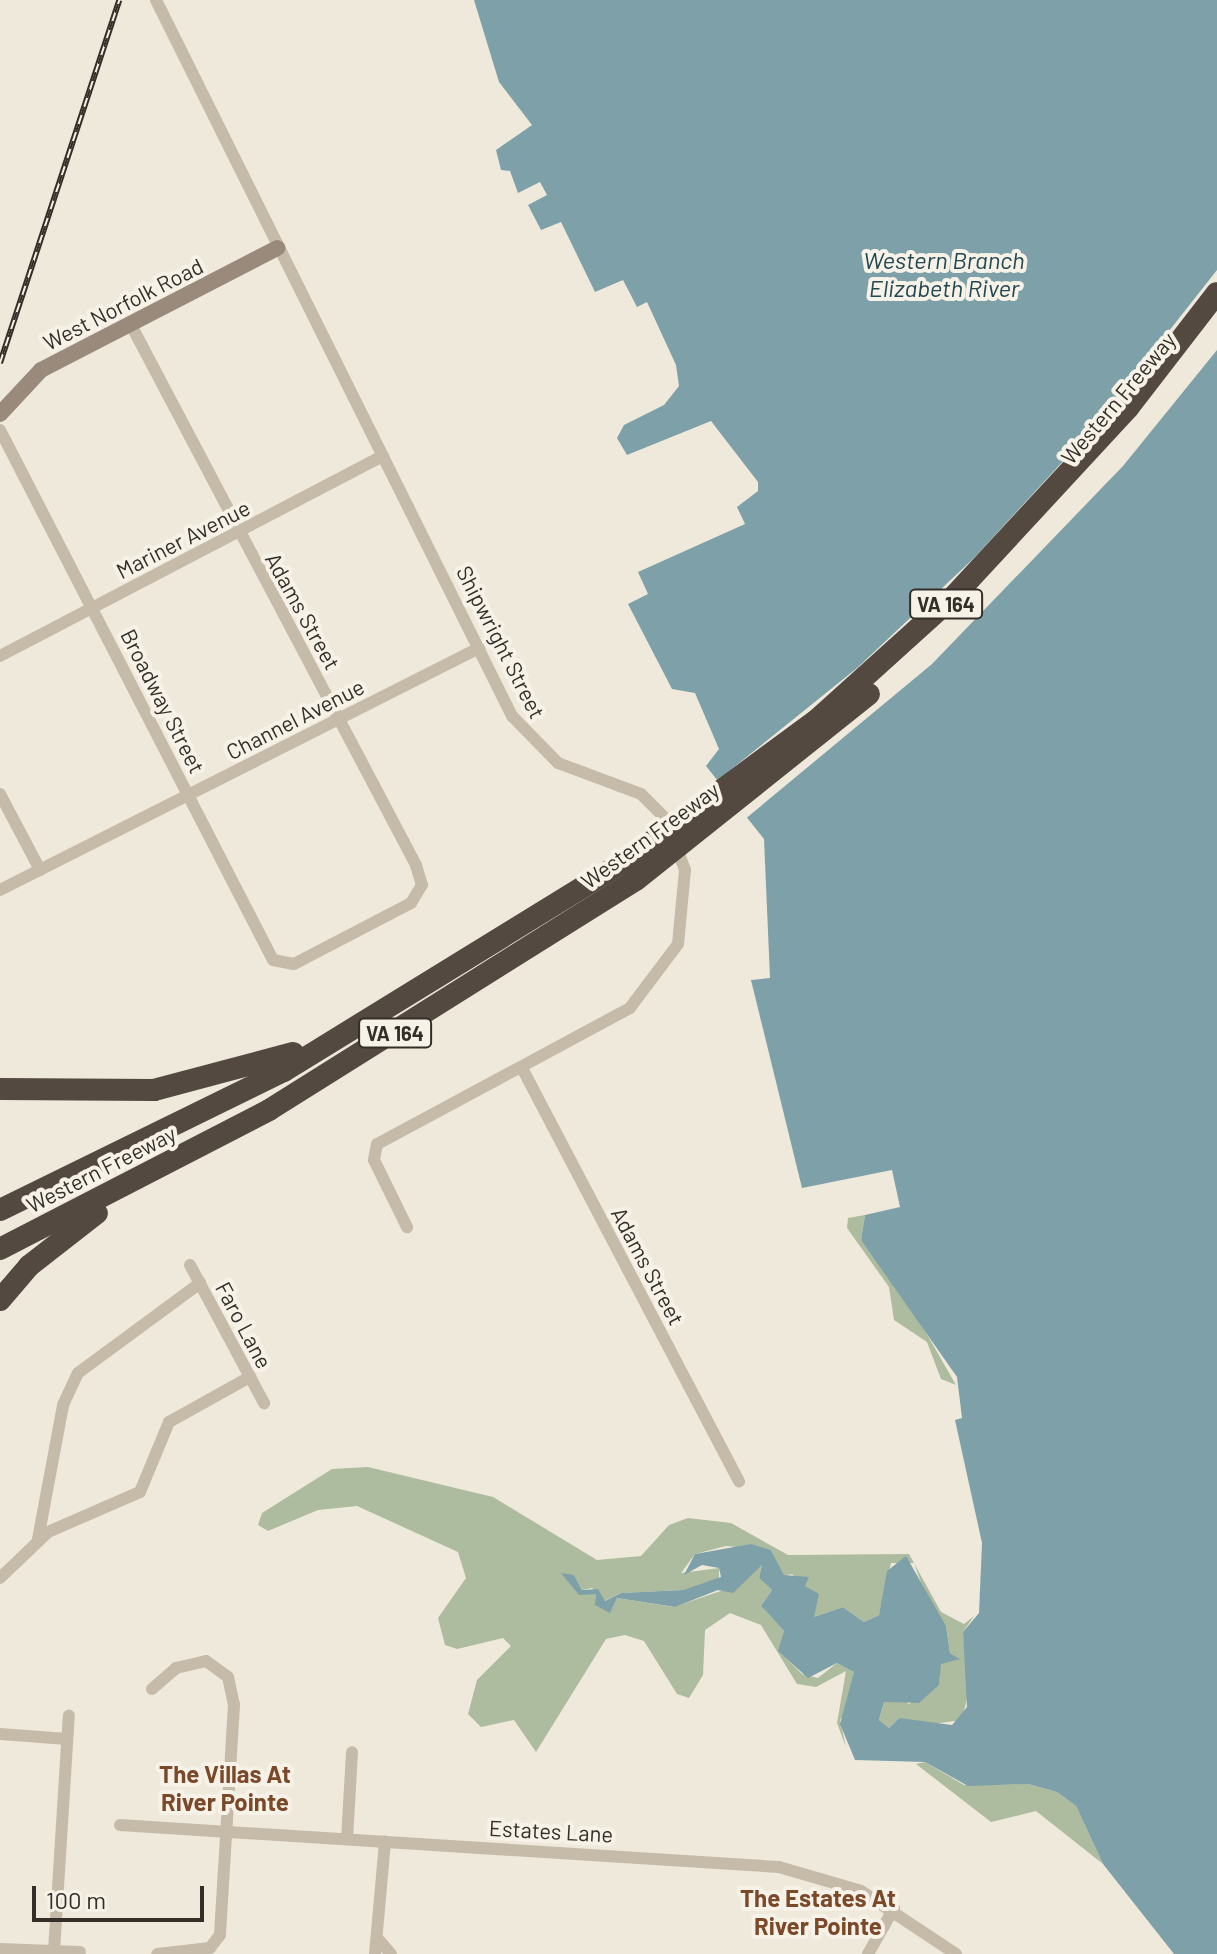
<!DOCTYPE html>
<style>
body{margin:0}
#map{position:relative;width:1217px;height:1954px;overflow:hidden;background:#efe9dc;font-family:Barlow,sans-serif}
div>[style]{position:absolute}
.green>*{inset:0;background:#adbc9e}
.water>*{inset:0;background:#7ea1a9}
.pier>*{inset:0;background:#efe9dc}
.street>*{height:12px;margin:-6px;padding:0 6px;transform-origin:6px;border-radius:6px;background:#c6bba9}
.secondary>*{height:16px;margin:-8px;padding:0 8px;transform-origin:8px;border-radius:8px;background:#998a7b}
.highway>*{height:22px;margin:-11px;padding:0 11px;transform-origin:11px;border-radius:11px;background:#544940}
.rail>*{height:6px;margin-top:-3px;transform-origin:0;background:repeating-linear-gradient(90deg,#f7f2e8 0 9px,#342e28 0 18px);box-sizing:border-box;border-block:2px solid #342e28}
.highway-bridge>*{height:22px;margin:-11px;padding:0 11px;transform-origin:11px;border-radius:11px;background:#544940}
span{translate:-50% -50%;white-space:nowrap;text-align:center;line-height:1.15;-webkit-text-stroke:8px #f7f2e8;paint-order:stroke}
.shield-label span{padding:2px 6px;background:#f7f2e8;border:2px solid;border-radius:6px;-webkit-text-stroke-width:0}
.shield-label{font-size:20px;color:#342e28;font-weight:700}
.street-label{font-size:22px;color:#342e28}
.water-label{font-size:24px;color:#224751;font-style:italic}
.neighbourhood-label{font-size:24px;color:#7a492a;font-weight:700}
.scale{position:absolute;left:32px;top:1886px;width:172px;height:36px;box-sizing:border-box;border:4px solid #342e28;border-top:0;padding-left:10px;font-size:24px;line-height:28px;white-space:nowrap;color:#342e28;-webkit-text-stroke:6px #f7f2e8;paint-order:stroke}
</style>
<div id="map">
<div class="green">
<div style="clip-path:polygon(865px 1215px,861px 1240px,905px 1296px,956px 1385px,941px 1379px,927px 1342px,894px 1320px,889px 1287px,847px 1228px,848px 1218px)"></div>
<div style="clip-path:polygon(368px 1467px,493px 1497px,597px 1560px,641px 1556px,669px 1525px,688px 1518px,731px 1523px,788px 1555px,909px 1554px,941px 1612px,964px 1624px,974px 1616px,963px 1632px,968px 1694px,962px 1720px,918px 1726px,899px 1718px,889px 1728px,879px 1720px,884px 1702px,898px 1697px,909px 1704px,939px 1685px,940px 1664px,958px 1658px,950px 1653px,946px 1626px,931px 1610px,914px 1563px,891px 1563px,879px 1615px,864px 1622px,843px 1607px,814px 1617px,812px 1593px,792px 1574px,784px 1576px,771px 1550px,726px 1546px,695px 1554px,681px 1573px,719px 1568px,719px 1580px,683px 1590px,621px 1593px,604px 1601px,592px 1588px,582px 1590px,574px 1575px,570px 1577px,577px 1592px,596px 1594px,610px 1612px,617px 1598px,674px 1607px,735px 1586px,762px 1565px,759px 1578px,772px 1590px,761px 1606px,784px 1631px,781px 1653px,802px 1674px,818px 1678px,837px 1663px,854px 1672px,849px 1708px,840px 1720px,846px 1747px,837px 1723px,846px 1671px,816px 1687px,797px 1684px,761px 1625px,730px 1613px,705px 1630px,703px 1675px,689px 1698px,677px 1694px,644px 1641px,625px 1635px,606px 1639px,536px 1752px,514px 1720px,481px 1727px,468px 1714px,477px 1680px,511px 1646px,503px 1638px,457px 1649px,445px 1645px,438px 1618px,466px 1578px,458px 1552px,357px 1506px,318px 1510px,268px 1531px,258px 1525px,262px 1513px,332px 1469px)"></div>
<div style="clip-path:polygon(925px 1762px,964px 1785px,1028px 1784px,1057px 1792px,1076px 1806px,1103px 1864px,1036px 1811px,991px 1822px,916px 1764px)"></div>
</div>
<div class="water">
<div style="clip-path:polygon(474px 0,1217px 0,1217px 1954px,1174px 1954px,1103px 1864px,1076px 1806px,1057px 1792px,1028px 1784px,968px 1786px,925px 1762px,855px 1760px,840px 1724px,854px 1672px,837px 1663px,808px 1678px,778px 1651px,784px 1631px,761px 1606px,772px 1590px,759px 1578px,762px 1565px,733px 1593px,718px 1590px,675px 1607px,617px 1598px,610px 1613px,595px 1605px,596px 1594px,579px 1595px,561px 1573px,574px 1575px,582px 1590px,598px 1589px,605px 1601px,621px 1593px,683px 1590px,721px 1577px,719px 1568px,702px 1565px,684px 1575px,695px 1554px,751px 1544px,771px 1550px,784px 1575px,809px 1577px,805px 1586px,819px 1594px,814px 1617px,843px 1607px,864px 1622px,879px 1615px,887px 1571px,906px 1556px,946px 1626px,950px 1653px,960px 1659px,941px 1664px,939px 1685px,919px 1703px,884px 1702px,879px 1720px,889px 1728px,899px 1718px,952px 1725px,967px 1707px,963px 1632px,979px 1613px,982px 1543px,955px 1420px,962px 1418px,957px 1377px,861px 1240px,865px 1215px,900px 1207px,892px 1170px,802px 1188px,751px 980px,770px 978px,764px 839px,706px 766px,719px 749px,695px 693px,672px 689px,628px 604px,648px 594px,638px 572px,745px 524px,737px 507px,758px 491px,758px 482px,711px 421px,627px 455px,617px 438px,624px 425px,664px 405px,679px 386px,676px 365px,647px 302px,637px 307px,623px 280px,595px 292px,561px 222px,541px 230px,528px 205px,547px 195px,540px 182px,518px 193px,510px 171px,501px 170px,496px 150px,532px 125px,499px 82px)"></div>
</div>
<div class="pier">
<div style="clip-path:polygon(1217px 270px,1217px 350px,1123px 466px,932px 664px,744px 820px,713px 784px,857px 668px,974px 558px,1087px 435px)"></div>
</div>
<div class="street">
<div style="left:156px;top:0;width:800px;rotate:63.56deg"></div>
<div style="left:512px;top:716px;width:66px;rotate:45.6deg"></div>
<div style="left:558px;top:763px;width:89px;rotate:20.5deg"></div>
<div style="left:641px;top:794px;width:35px;rotate:45deg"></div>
<div style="left:666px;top:819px;width:54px;rotate:69.6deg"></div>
<div style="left:685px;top:870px;width:74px;rotate:95.4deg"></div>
<div style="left:678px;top:944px;width:80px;rotate:126.9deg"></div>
<div style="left:630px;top:1008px;width:287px;rotate:151.7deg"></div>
<div style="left:377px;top:1144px;width:16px;rotate:101deg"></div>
<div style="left:374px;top:1160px;width:75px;rotate:63.8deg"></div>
<div style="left:0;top:430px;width:596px;rotate:62.75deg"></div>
<div style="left:273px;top:960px;width:21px;rotate:11deg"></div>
<div style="left:294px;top:964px;width:132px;rotate:-27.5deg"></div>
<div style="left:411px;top:903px;width:21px;rotate:-59deg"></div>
<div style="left:422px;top:885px;width:21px;rotate:-107deg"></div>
<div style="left:416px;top:865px;width:611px;rotate:-117.82deg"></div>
<div style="left:0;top:656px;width:432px;rotate:-27.6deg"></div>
<div style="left:0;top:794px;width:86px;rotate:62.2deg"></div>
<div style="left:0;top:890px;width:537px;rotate:-26.8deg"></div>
<div style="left:522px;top:1068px;width:467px;rotate:62.3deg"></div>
<div style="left:190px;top:1265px;width:157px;rotate:61.8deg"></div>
<div style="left:38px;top:1539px;width:136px;rotate:-79.4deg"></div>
<div style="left:63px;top:1405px;width:35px;rotate:-65deg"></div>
<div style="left:78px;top:1373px;width:152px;rotate:-36.4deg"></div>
<div style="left:0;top:1578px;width:66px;rotate:-43.8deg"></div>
<div style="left:48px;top:1532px;width:100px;rotate:-23.5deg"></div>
<div style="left:140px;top:1492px;width:76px;rotate:-67.5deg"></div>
<div style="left:169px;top:1422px;width:93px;rotate:-29.1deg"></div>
<div style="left:152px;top:1689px;width:32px;rotate:-41deg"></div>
<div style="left:176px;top:1668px;width:31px;rotate:-13deg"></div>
<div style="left:206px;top:1661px;width:27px;rotate:36deg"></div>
<div style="left:228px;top:1677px;width:29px;rotate:78deg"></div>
<div style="left:234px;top:1705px;width:230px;rotate:93.5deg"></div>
<div style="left:220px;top:1935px;width:16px;rotate:128deg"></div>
<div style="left:210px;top:1948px;width:53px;rotate:173.5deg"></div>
<div style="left:0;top:1734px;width:67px;rotate:4.3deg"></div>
<div style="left:120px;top:1825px;width:660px;rotate:3.65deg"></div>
<div style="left:779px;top:1867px;width:85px;rotate:16.3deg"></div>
<div style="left:861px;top:1891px;width:114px;rotate:33.6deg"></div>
<div style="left:347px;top:1839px;width:87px;rotate:-86.7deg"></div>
<div style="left:380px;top:1941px;width:17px;rotate:50deg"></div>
<div style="left:0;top:1949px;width:80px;rotate:2.1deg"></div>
<div style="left:54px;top:1951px;width:236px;rotate:-86.4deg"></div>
<div style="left:375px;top:1954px;width:113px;rotate:-84.9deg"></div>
<div style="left:868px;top:1954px;width:53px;rotate:-60.5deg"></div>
</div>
<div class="secondary">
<div style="left:0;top:414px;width:60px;rotate:-47deg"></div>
<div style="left:41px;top:370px;width:266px;rotate:-27.3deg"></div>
</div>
<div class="highway">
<div style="left:0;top:1089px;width:154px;rotate:0.4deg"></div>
<div style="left:154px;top:1090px;width:144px;rotate:-14.9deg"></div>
<div style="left:0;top:1210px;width:316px;rotate:-26.1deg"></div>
<div style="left:284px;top:1071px;width:399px;rotate:-31.6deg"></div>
<div style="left:0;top:1249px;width:303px;rotate:-27.3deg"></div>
<div style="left:269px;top:1110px;width:433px;rotate:-32.1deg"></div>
<div style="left:0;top:1300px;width:45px;rotate:-49.5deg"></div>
<div style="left:29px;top:1266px;width:86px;rotate:-37.9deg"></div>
</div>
<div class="rail">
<div style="left:0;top:363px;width:382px;rotate:-71.8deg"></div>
</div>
<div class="highway-bridge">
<div style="left:624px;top:862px;width:242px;rotate:-36.4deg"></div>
<div style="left:819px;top:718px;width:183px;rotate:-42.1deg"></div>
<div style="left:955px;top:595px;width:255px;rotate:-47.2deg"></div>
<div style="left:1128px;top:408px;width:145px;rotate:-52.3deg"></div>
<div style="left:636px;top:880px;width:298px;rotate:-38.6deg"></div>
</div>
<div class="shield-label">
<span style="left:946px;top:604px">VA 164</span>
<span style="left:395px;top:1033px">VA 164</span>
</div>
<div class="street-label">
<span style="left:123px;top:304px;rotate:-27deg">West Norfolk Road</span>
<span style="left:1118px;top:398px;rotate:-50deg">Western Freeway</span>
<span style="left:183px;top:539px;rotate:-27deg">Mariner Avenue</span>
<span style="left:303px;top:611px;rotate:61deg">Adams Street</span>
<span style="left:501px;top:642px;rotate:63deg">Shipwright Street</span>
<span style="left:163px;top:701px;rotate:63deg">Broadway Street</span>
<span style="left:295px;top:719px;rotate:-27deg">Channel Avenue</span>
<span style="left:650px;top:835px;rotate:-36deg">Western Freeway</span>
<span style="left:101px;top:1169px;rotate:-27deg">Western Freeway</span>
<span style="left:648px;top:1266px;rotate:62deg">Adams Street</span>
<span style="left:244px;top:1325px;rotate:62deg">Faro Lane</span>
<span style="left:551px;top:1831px;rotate:3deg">Estates Lane</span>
</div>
<div class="water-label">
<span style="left:944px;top:274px">Western Branch<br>Elizabeth River</span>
</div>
<div class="neighbourhood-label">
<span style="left:225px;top:1788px">The Villas At<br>River Pointe</span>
<span style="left:818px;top:1912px">The Estates At<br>River Pointe</span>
</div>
<div class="scale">100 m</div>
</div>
